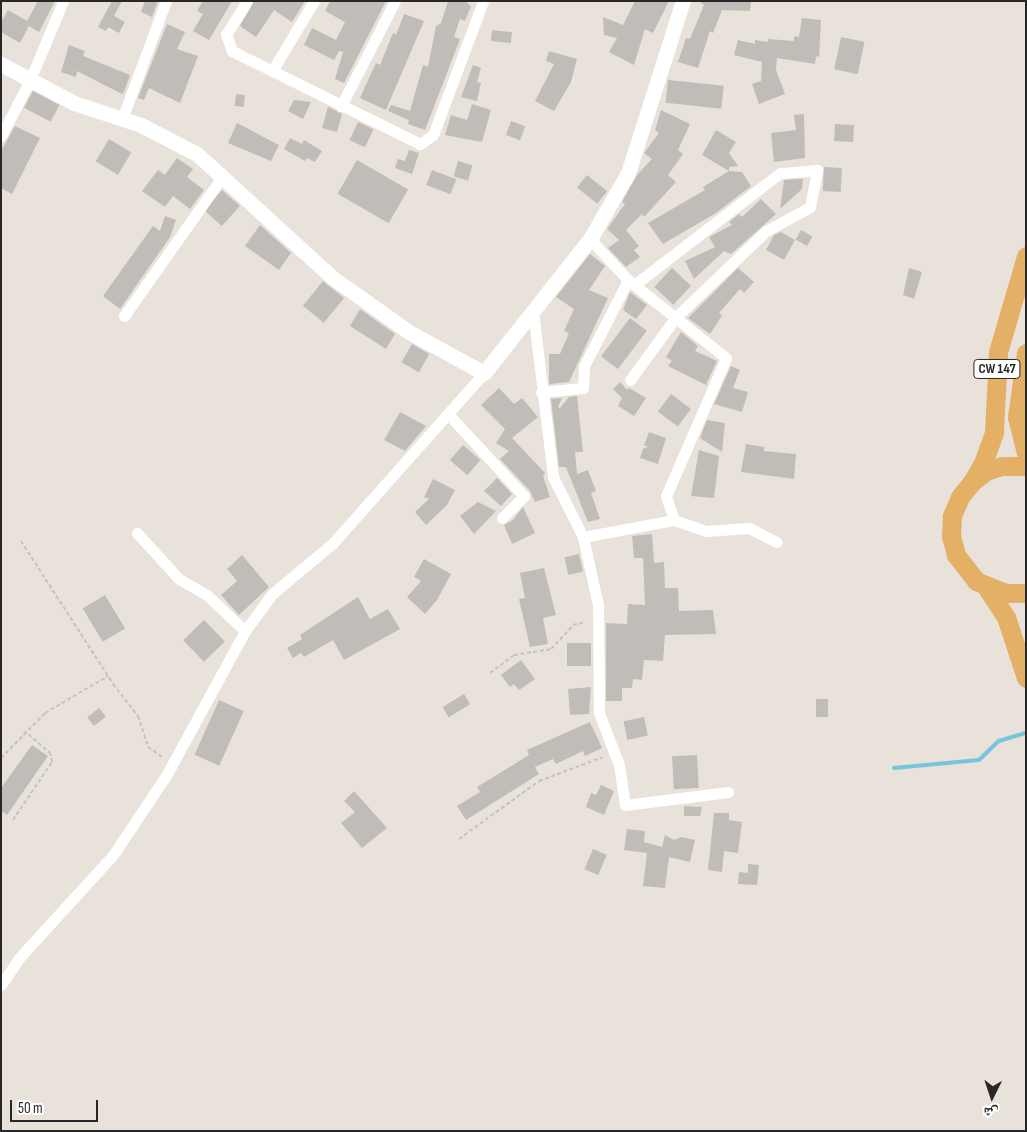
<!DOCTYPE html>
<meta charset="utf-8">
<style>
body{margin:0}
#map{position:relative;width:1027px;height:1132px;overflow:hidden;background:#e8e2da;font-family:"Sofia Sans Condensed","Noto Naskh Arabic",sans-serif}
div>[style]{position:absolute}
.stream>*{height:4px;margin:-2px;padding:0 2px;transform-origin:2px;border-radius:2px;background:#78c4df}
.building>*{inset:0;background:#c0bcb7;transform-origin:0 0}
.path>*{height:2px;margin-top:-1px;transform-origin:0;background:repeating-linear-gradient(90deg,#c3c3c3 0 4px,transparent 0 6.5px)}
.minor>*{height:11px;margin:-5.5px;padding:0 5.5px;transform-origin:5.5px;border-radius:5.5px;background:#fff}
.tertiary>*{height:15px;margin:-7.5px;padding:0 7.5px;transform-origin:7.5px;border-radius:7.5px;background:#fff}
.trunk>*{height:19px;margin:-9.5px;padding:0 9.5px;transform-origin:9.5px;border-radius:9.5px;background:#e4b066}
span{translate:-50% -50%;white-space:nowrap;text-align:center;line-height:1.15;-webkit-text-stroke:4px #fff;paint-order:stroke}
.shield-label span{padding:1px 4px;background:#fff;border:1px solid;border-radius:4px;-webkit-text-stroke-width:0}
.shield-label{font-size:14px;color:#272727;font-weight:700}
.frame{position:absolute;inset:0;border:2px solid #272727;pointer-events:none}
.north{position:absolute;left:967px;top:1072px;width:50px;height:50px;-webkit-text-stroke:4px #fff;paint-order:stroke;rotate:184deg;font-size:14px;font-weight:700;line-height:20px;text-align:center;color:#272727}
.north::after{content:'';display:block;margin:auto;width:18px;height:22px;background:#272727;clip-path:polygon(50% 0,100% 100%,50% 72%,0 100%)}
.scale{position:absolute;left:10px;top:1100px;width:88px;height:22px;box-sizing:border-box;border:2px solid #272727;border-top:0;padding-left:6px;font-size:15px;line-height:18px;white-space:nowrap;color:#272727;-webkit-text-stroke:4px #fff;paint-order:stroke}
</style>
<div id="map">
<div class="stream">
<div style="left:894px;top:768px;width:85px;rotate:-5.4deg"></div>
<div style="left:979px;top:760px;width:28px;rotate:-44deg"></div>
<div style="left:999px;top:741px;width:27px;rotate:-17deg"></div>
</div>
<div class="building">
<div style="clip-path:polygon(38px 1px,55px 1px,39px 32px,29px 26px,20px 43px,1px 32px,1px 22px,8px 10px,27px 21px)"></div>
<div style="clip-path:polygon(112px 1px,122px 1px,114px 16px,125px 22px,119px 33px,108px 27px,106px 31px,98px 27px)"></div>
<div style="clip-path:polygon(145px 1px,158px 1px,152px 17px,141px 12px)"></div>
<div style="clip-path:polygon(203px 1px,232px 1px,209px 40px,193px 31px,203px 14px,197px 11px)"></div>
<div style="clip-path:polygon(254px 1px,305px 1px,292px 22px,274px 10px,256px 37px,240px 26px)"></div>
<div style="clip-path:polygon(330px 1px,386px 1px,344px 83px,335px 79px,343px 52px,339px 51px,334px 60px,304px 45px,312px 28px,336px 40px,345px 22px,325px 11px)"></div>
<div style="clip-path:polygon(448px 1px,465px 1px,471px 6px,465px 21px,460px 19px,454px 37px,460px 39px,425px 130px,408px 124px,409px 120px,388px 111px,391px 105px,410px 111px,423px 65px,428px 67px,436px 26px,441px 23px)"></div>
<div style="clip-path:polygon(635px 1px,669px 1px,653px 33px,645px 29px,634px 65px,609px 52px,617px 38px,604px 35px,603px 17px,623px 25px)"></div>
<div style="clip-path:polygon(699px 1px,751px 1px,750px 11px,722px 10px,713px 33px,710px 31px,698px 68px,678px 62px,686px 38px,690px 39px,704px 5px)"></div>
<div style="clip-path:polygon(404px 14px,424px 21px,386px 110px,360px 98px,376px 63px,380px 65px,393px 33px,396px 35px)"></div>
<div style="clip-path:polygon(802px 18px,821px 20px,819px 57px,816px 56px,815px 64px,777px 58px,776px 70px,785px 94px,759px 104px,752px 84px,761px 81px,762px 62px,734px 55px,738px 40px,755px 44px,755px 40px,768px 42px,768px 39px,794px 41px,794px 36px,799px 37px)"></div>
<div style="clip-path:polygon(167px 24px,185px 32px,177px 49px,198px 56px,180px 103px,149px 88px,144px 100px,138px 98px)"></div>
<div style="left:492px;top:30px;width:20px;height:11px;rotate:6deg"></div>
<div style="left:841px;top:37px;width:24px;height:33px;rotate:12deg"></div>
<div style="clip-path:polygon(69px 45px,85px 51px,83px 56px,130px 75px,124px 92px,122px 94px,77px 71px,76px 77px,61px 72px)"></div>
<div style="clip-path:polygon(549px 51px,577px 59px,571px 82px,554px 111px,535px 101px,554px 64px,546px 61px)"></div>
<div style="clip-path:polygon(473px 65px,481px 68px,477px 82px,481px 83px,477px 101px,461px 97px)"></div>
<div style="left:668px;top:80px;width:56px;height:23px;rotate:6deg"></div>
<div style="left:33px;top:91px;width:30px;height:19px;rotate:28deg"></div>
<div style="left:236px;top:94px;width:9px;height:12px;rotate:6deg"></div>
<div style="clip-path:polygon(294px 100px,311px 102px,303px 119px,288px 111px)"></div>
<div style="clip-path:polygon(472px 104px,491px 110px,482px 142px,445px 135px,451px 115px,467px 120px)"></div>
<div style="clip-path:polygon(328px 107px,342px 114px,337px 132px,322px 128px)"></div>
<div style="clip-path:polygon(661px 110px,690px 124px,678px 150px,683px 154px,668px 175px,676px 182px,644px 217px,642px 214px,626px 230px,639px 246px,634px 250px,640px 257px,626px 267px,608px 248px,619px 240px,607px 229px,625px 204px,622px 202px,637px 175px,652px 159px,644px 153px,659px 133px,655px 130px)"></div>
<div style="clip-path:polygon(804px 114px,805px 158px,774px 162px,771px 133px,796px 130px,794px 115px)"></div>
<div style="left:511px;top:121px;width:15px;height:15px;rotate:20deg"></div>
<div style="left:358px;top:122px;width:17px;height:20px;rotate:25deg"></div>
<div style="clip-path:polygon(237px 123px,279px 145px,271px 161px,228px 143px)"></div>
<div style="left:835px;top:124px;width:19px;height:17px;rotate:3deg"></div>
<div style="clip-path:polygon(15px 126px,40px 138px,12px 194px,1px 188px,1px 151px)"></div>
<div style="clip-path:polygon(716px 130px,736px 142px,729px 153px,738px 166px,729px 167px,729px 171px,742px 172px,751px 186px,716px 213px,663px 244px,648px 223px,705px 190px,703px 187px,729px 171px,702px 155px)"></div>
<div style="clip-path:polygon(290px 138px,302px 144px,304px 140px,322px 151px,315px 162px,307px 158px,305px 161px,284px 149px)"></div>
<div style="left:109px;top:139px;width:26px;height:26px;rotate:31deg"></div>
<div style="clip-path:polygon(409px 150px,419px 153px,412px 174px,395px 168px,398px 159px,405px 161px)"></div>
<div style="clip-path:polygon(177px 158px,193px 169px,187px 177px,204px 190px,190px 209px,173px 196px,165px 207px,142px 191px,158px 170px,165px 175px)"></div>
<div style="left:357px;top:160px;width:59px;height:39px;rotate:30deg"></div>
<div style="left:458px;top:161px;width:15px;height:16px;rotate:16deg"></div>
<div style="left:824px;top:167px;width:18px;height:24px;rotate:3deg"></div>
<div style="left:432px;top:170px;width:26px;height:16px;rotate:21deg"></div>
<div style="left:587px;top:175px;width:26px;height:16px;rotate:39deg"></div>
<div style="clip-path:polygon(800px 179px,803px 179px,802px 189px,780px 209px,784px 180px)"></div>
<div style="left:222px;top:190px;width:24px;height:27px;rotate:42deg"></div>
<div style="clip-path:polygon(761px 199px,776px 214px,731px 254px,724px 251px,694px 279px,685px 261px,715px 247px,709px 237px,732px 225px,729px 222px,739px 214px,742px 217px)"></div>
<div style="clip-path:polygon(165px 216px,176px 220px,170px 237px,120px 309px,103px 296px,153px 226px,160px 231px)"></div>
<div style="clip-path:polygon(260px 225px,291px 253px,279px 270px,245px 246px)"></div>
<div style="left:801px;top:230px;width:13px;height:11px;rotate:29deg"></div>
<div style="clip-path:polygon(781px 232px,795px 240px,784px 260px,766px 250px,774px 235px)"></div>
<div style="clip-path:polygon(590px 254px,605px 266px,589px 290px,608px 298px,569px 382px,549px 384px,549px 354px,560px 354px,569px 333px,564px 331px,574px 309px,556px 297px)"></div>
<div style="left:672px;top:268px;width:26px;height:26px;rotate:43deg"></div>
<div style="clip-path:polygon(738px 268px,754px 282px,744px 293px,740px 289px,719px 313px,722px 316px,710px 334px,688px 318px)"></div>
<div style="clip-path:polygon(909px 268px,922px 272px,914px 299px,903px 295px)"></div>
<div style="left:323px;top:281px;width:27px;height:32px;rotate:39deg"></div>
<div style="clip-path:polygon(630px 292px,647px 305px,636px 319px,623px 310px)"></div>
<div style="clip-path:polygon(360px 309px,395px 334px,386px 349px,350px 326px)"></div>
<div style="left:630px;top:318px;width:21px;height:48px;rotate:37deg"></div>
<div style="clip-path:polygon(681px 332px,698px 346px,695px 351px,717px 361px,706px 385px,668px 366px,672px 361px,666px 357px)"></div>
<div style="left:412px;top:344px;width:20px;height:21px;rotate:30deg"></div>
<div style="clip-path:polygon(731px 366px,740px 370px,733px 388px,748px 392px,742px 412px,714px 404px)"></div>
<div style="clip-path:polygon(620px 382px,627px 390px,629px 388px,646px 398px,634px 416px,618px 406px,622px 398px,613px 389px)"></div>
<div style="clip-path:polygon(499px 388px,514px 404px,522px 398px,538px 417px,512px 438px,545px 473px,543px 476px,550px 497px,535px 502px,530px 491px,500px 459px,509px 451px,496px 443px,505px 429px,481px 405px)"></div>
<div style="left:671px;top:394px;width:25px;height:22px;rotate:37deg"></div>
<div style="clip-path:polygon(577px 396px,583px 452px,575px 452px,577px 474px,588px 470px,596px 491px,591px 493px,600px 519px,588px 522px,566px 467px,559px 467px,551px 399px,562px 398px,558px 407px,560px 408px,569px 397px)"></div>
<div style="clip-path:polygon(400px 412px,426px 426px,405px 451px,384px 440px)"></div>
<div style="clip-path:polygon(707px 420px,725px 423px,722px 452px,700px 438px)"></div>
<div style="clip-path:polygon(649px 432px,666px 438px,658px 464px,640px 458px,643px 449px,649px 446px,644px 446px)"></div>
<div style="clip-path:polygon(746px 444px,764px 447px,764px 451px,796px 454px,794px 479px,741px 472px)"></div>
<div style="left:463px;top:445px;width:23px;height:20px;rotate:41deg"></div>
<div style="clip-path:polygon(699px 450px,719px 456px,714px 498px,691px 496px)"></div>
<div style="clip-path:polygon(497px 478px,512px 494px,501px 506px,484px 491px)"></div>
<div style="clip-path:polygon(433px 479px,455px 490px,447px 505px,426px 525px,415px 512px,429px 499px,424px 497px)"></div>
<div style="clip-path:polygon(478px 502px,496px 511px,474px 534px,460px 516px)"></div>
<div style="clip-path:polygon(523px 507px,535px 533px,512px 544px,504px 525px,513px 520px)"></div>
<div style="clip-path:polygon(652px 534px,654px 563px,664px 562px,665px 588px,678px 588px,679px 611px,713px 610px,716px 634px,665px 635px,663px 661px,644px 660px,642px 680px,633px 679px,632px 688px,622px 688px,622px 701px,606px 701px,606px 623px,627px 624px,628px 604px,645px 605px,643px 558px,634px 558px,632px 536px)"></div>
<div style="left:579px;top:554px;width:18px;height:15px;rotate:77deg"></div>
<div style="clip-path:polygon(242px 555px,269px 587px,239px 615px,221px 595px,237px 581px,227px 569px)"></div>
<div style="clip-path:polygon(424px 559px,451px 574px,437px 600px,425px 614px,407px 597px,421px 581px,414px 577px)"></div>
<div style="clip-path:polygon(544px 568px,556px 615px,543px 618px,548px 644px,530px 647px,519px 599px,525px 598px,520px 573px)"></div>
<div style="left:105px;top:595px;width:39px;height:26px;rotate:59deg"></div>
<div style="clip-path:polygon(358px 597px,370px 619px,388px 609px,400px 629px,344px 660px,333px 640px,304px 657px,301px 653px,293px 658px,287px 648px,302px 639px,300px 635px)"></div>
<div style="left:204px;top:620px;width:30px;height:29px;rotate:46deg"></div>
<div style="left:591px;top:643px;width:23px;height:24px;rotate:90deg"></div>
<div style="clip-path:polygon(521px 660px,535px 679px,519px 690px,514px 684px,510px 687px,501px 675px)"></div>
<div style="clip-path:polygon(591px 687px,589px 714px,570px 715px,568px 689px)"></div>
<div style="left:464px;top:694px;width:12px;height:25px;rotate:59deg"></div>
<div style="left:816px;top:699px;width:12px;height:18px"></div>
<div style="left:219px;top:700px;width:27px;height:60px;rotate:24deg"></div>
<div style="left:99px;top:708px;width:11px;height:15px;rotate:52deg"></div>
<div style="left:644px;top:717px;width:19px;height:21px;rotate:78deg"></div>
<div style="clip-path:polygon(590px 722px,602px 748px,585px 756px,583px 751px,556px 764px,553px 759px,535px 767px,539px 774px,466px 820px,457px 806px,480px 792px,477px 787px,529px 755px,527px 750px)"></div>
<div style="clip-path:polygon(32px 745px,48px 756px,7px 815px,1px 811px,1px 788px)"></div>
<div style="left:697px;top:755px;width:33px;height:25px;rotate:87deg"></div>
<div style="clip-path:polygon(601px 785px,614px 791px,604px 815px,586px 807px,591px 793px,596px 795px)"></div>
<div style="clip-path:polygon(354px 791px,387px 828px,362px 848px,341px 823px,355px 812px,344px 801px)"></div>
<div style="clip-path:polygon(684px 806px,702px 807px,700px 816px,684px 816px)"></div>
<div style="clip-path:polygon(714px 813px,729px 813px,729px 820px,742px 822px,738px 853px,724px 851px,722px 872px,708px 870px)"></div>
<div style="clip-path:polygon(627px 829px,645px 831px,644px 842px,662px 847px,665px 835px,674px 840px,681px 837px,695px 840px,690px 862px,669px 857px,665px 888px,643px 886px,647px 853px,624px 850px)"></div>
<div style="left:593px;top:849px;width:15px;height:22px;rotate:23deg"></div>
<div style="clip-path:polygon(748px 864px,759px 865px,757px 885px,738px 884px,739px 872px,748px 873px)"></div>
</div>
<div class="path">
<div style="left:21px;top:541px;width:170px;rotate:57.2deg"></div>
<div style="left:113px;top:684px;width:41px;rotate:52deg"></div>
<div style="left:138px;top:716px;width:33px;rotate:72deg"></div>
<div style="left:148px;top:747px;width:19px;rotate:35deg"></div>
<div style="left:490px;top:673px;width:30px;rotate:-37deg"></div>
<div style="left:514px;top:655px;width:37px;rotate:-9deg"></div>
<div style="left:551px;top:649px;width:33px;rotate:-47deg"></div>
<div style="left:573px;top:625px;width:13px;rotate:-13deg"></div>
<div style="left:1px;top:758px;width:63px;rotate:-45.6deg"></div>
<div style="left:45px;top:713px;width:73px;rotate:-30.4deg"></div>
<div style="left:13px;top:820px;width:70px;rotate:-56.1deg"></div>
<div style="left:52px;top:762px;width:8px;rotate:-97deg"></div>
<div style="left:51px;top:754px;width:35px;rotate:-139deg"></div>
<div style="left:459px;top:839px;width:99px;rotate:-35.9deg"></div>
<div style="left:539px;top:781px;width:68px;rotate:-20.6deg"></div>
</div>
<div class="minor">
<div style="left:247px;top:1px;width:39px;rotate:122deg"></div>
<div style="left:226px;top:34px;width:18px;rotate:71deg"></div>
<div style="left:232px;top:51px;width:210px;rotate:26.3deg"></div>
<div style="left:420px;top:144px;width:16px;rotate:-35deg"></div>
<div style="left:433px;top:135px;width:143px;rotate:-69.5deg"></div>
<div style="left:272px;top:71px;width:82px;rotate:-59deg"></div>
<div style="left:341px;top:106px;width:118px;rotate:-62.8deg"></div>
<div style="left:122px;top:119px;width:126px;rotate:-69.6deg"></div>
<div style="left:1px;top:136px;width:63px;rotate:-62.6deg"></div>
<div style="left:30px;top:80px;width:86px;rotate:-67.3deg"></div>
<div style="left:590px;top:239px;width:56px;rotate:47.2deg"></div>
<div style="left:628px;top:280px;width:125px;rotate:38.5deg"></div>
<div style="left:726px;top:358px;width:150px;rotate:113.5deg"></div>
<div style="left:666px;top:496px;width:25px;rotate:72deg"></div>
<div style="left:533px;top:311px;width:167px;rotate:83.1deg"></div>
<div style="left:553px;top:477px;width:67px;rotate:63.4deg"></div>
<div style="left:583px;top:537px;width:70px;rotate:77.6deg"></div>
<div style="left:598px;top:605px;width:108px;rotate:89.5deg"></div>
<div style="left:599px;top:713px;width:56px;rotate:69deg"></div>
<div style="left:619px;top:765px;width:40px;rotate:81.5deg"></div>
<div style="left:625px;top:805px;width:104px;rotate:-7.2deg"></div>
<div style="left:124px;top:316px;width:170px;rotate:-54.8deg"></div>
<div style="left:630px;top:380px;width:78px;rotate:-53.9deg"></div>
<div style="left:676px;top:317px;width:124px;rotate:-43.7deg"></div>
<div style="left:766px;top:231px;width:50px;rotate:-28.6deg"></div>
<div style="left:810px;top:207px;width:38px;rotate:-79deg"></div>
<div style="left:817px;top:170px;width:37px;rotate:175deg"></div>
<div style="left:780px;top:173px;width:184px;rotate:142.5deg"></div>
<div style="left:541px;top:392px;width:42px;rotate:-5.4deg"></div>
<div style="left:583px;top:388px;width:22px;rotate:-87deg"></div>
<div style="left:584px;top:366px;width:97px;rotate:-62.9deg"></div>
<div style="left:448px;top:414px;width:112px;rotate:47.2deg"></div>
<div style="left:524px;top:496px;width:31px;rotate:135deg"></div>
<div style="left:137px;top:533px;width:62px;rotate:47.6deg"></div>
<div style="left:179px;top:579px;width:32px;rotate:30deg"></div>
<div style="left:207px;top:595px;width:52px;rotate:43.5deg"></div>
<div style="left:583px;top:537px;width:93px;rotate:-10.6deg"></div>
<div style="left:674px;top:520px;width:34px;rotate:19deg"></div>
<div style="left:706px;top:531px;width:43px;rotate:-4deg"></div>
<div style="left:749px;top:528px;width:31px;rotate:27deg"></div>
<div style="left:1px;top:985px;width:32px;rotate:-56deg"></div>
<div style="left:19px;top:958px;width:139px;rotate:-47.6deg"></div>
<div style="left:113px;top:855px;width:97px;rotate:-56.3deg"></div>
<div style="left:167px;top:774px;width:163px;rotate:-61.4deg"></div>
<div style="left:245px;top:631px;width:46px;rotate:-53.9deg"></div>
<div style="left:272px;top:594px;width:80px;rotate:-39.9deg"></div>
<div style="left:333px;top:543px;width:227px;rotate:-48.4deg"></div>
</div>
<div class="tertiary">
<div style="left:1px;top:64px;width:83px;rotate:28.1deg"></div>
<div style="left:74px;top:103px;width:71px;rotate:18.2deg"></div>
<div style="left:141px;top:125px;width:63px;rotate:27.4deg"></div>
<div style="left:197px;top:154px;width:184px;rotate:42.4deg"></div>
<div style="left:333px;top:278px;width:93px;rotate:35.4deg"></div>
<div style="left:409px;top:332px;width:85px;rotate:28.7deg"></div>
<div style="left:484px;top:373px;width:171px;rotate:-51.7deg"></div>
<div style="left:590px;top:239px;width:76px;rotate:-60.1deg"></div>
<div style="left:628px;top:173px;width:181px;rotate:-72.3deg"></div>
</div>
<div class="trunk">
<div style="left:1026px;top:353px;width:65px;rotate:98deg"></div>
<div style="left:1017px;top:417px;width:36px;rotate:76deg"></div>
<div style="left:1026px;top:466px;width:24px;rotate:180deg"></div>
<div style="left:1002px;top:466px;width:17px;rotate:163deg"></div>
<div style="left:986px;top:471px;width:18px;rotate:142deg"></div>
<div style="left:972px;top:482px;width:19px;rotate:129deg"></div>
<div style="left:960px;top:497px;width:21px;rotate:113deg"></div>
<div style="left:952px;top:516px;width:20px;rotate:93deg"></div>
<div style="left:951px;top:536px;width:20px;rotate:75deg"></div>
<div style="left:956px;top:555px;width:33px;rotate:52deg"></div>
<div style="left:976px;top:581px;width:32px;rotate:22deg"></div>
<div style="left:1006px;top:593px;width:20px"></div>
<div style="left:972px;top:482px;width:22px;rotate:-60deg"></div>
<div style="left:983px;top:463px;width:33px;rotate:-70deg"></div>
<div style="left:994px;top:432px;width:80px;rotate:-87.1deg"></div>
<div style="left:998px;top:352px;width:100px;rotate:-73.7deg"></div>
<div style="left:987px;top:588px;width:35px;rotate:57deg"></div>
<div style="left:1006px;top:617px;width:64px;rotate:71.8deg"></div>
</div>
<div class="shield-label">
<span style="left:997px;top:369px">CW 147</span>
</div>
<div class="frame"></div>
<div class="north">ش</div>
<div class="scale">50 m</div>
</div>
